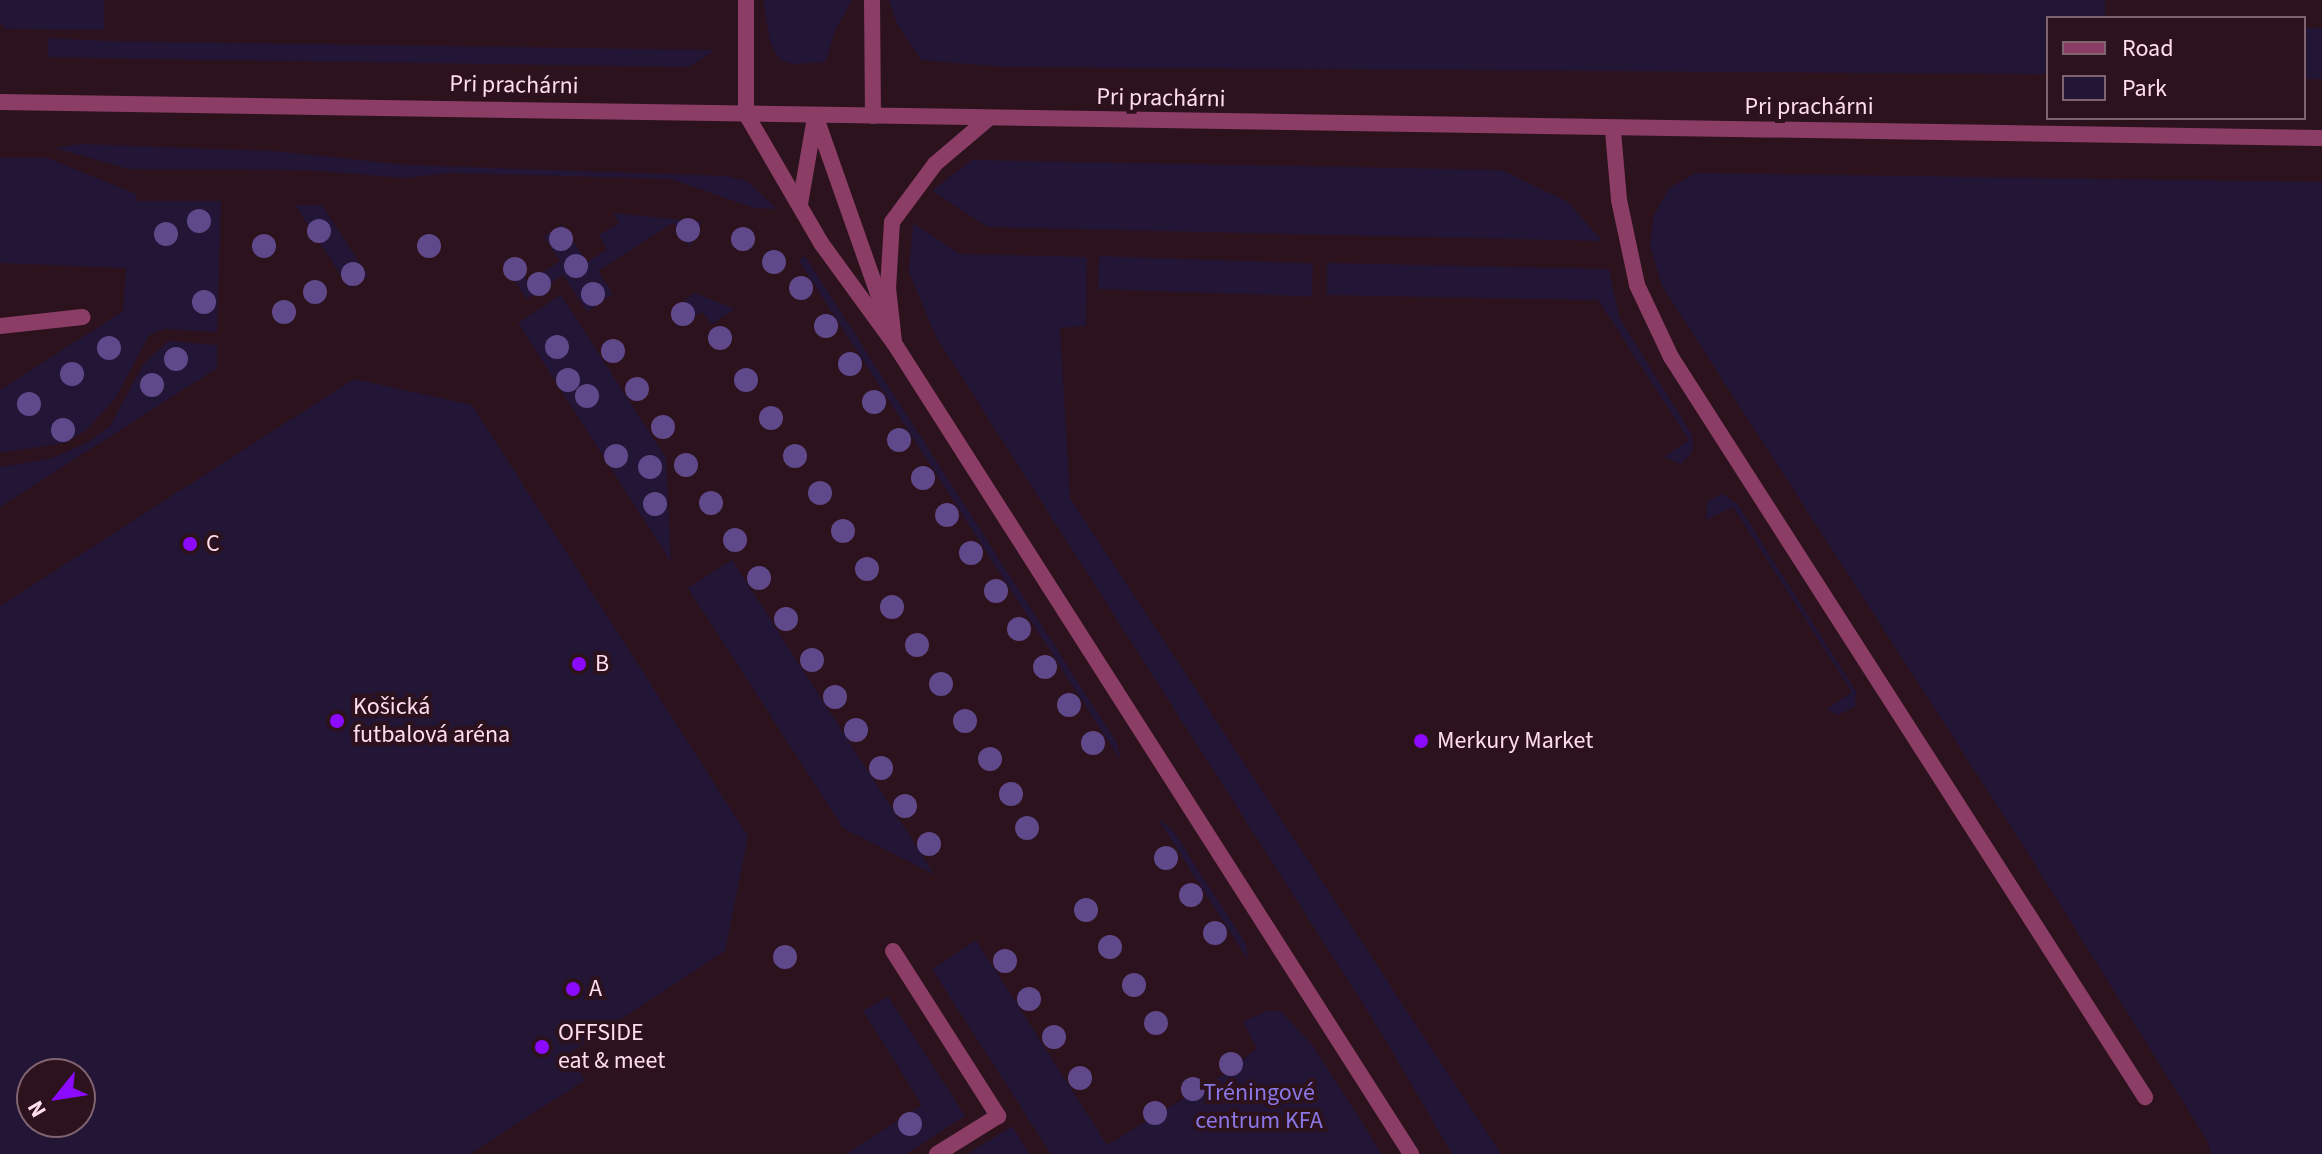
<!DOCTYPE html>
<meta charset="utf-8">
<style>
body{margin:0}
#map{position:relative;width:2322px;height:1154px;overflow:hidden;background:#2c121c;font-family:"Source Sans 3",sans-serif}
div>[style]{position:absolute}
.green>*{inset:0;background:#221536;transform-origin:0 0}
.service>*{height:16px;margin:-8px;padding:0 8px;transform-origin:8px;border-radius:8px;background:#8b3d66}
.minor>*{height:16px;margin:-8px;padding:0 8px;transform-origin:8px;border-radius:8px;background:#8b3d66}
.trees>*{width:24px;height:24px;margin:-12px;border-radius:50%;background:#60498a}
.dots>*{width:22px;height:22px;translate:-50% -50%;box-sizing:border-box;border:4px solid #2c121c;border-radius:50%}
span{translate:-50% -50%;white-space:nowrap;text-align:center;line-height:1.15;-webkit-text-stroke:8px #2c121c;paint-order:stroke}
.street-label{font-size:24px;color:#ffddec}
.poi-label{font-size:24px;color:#ffddec}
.left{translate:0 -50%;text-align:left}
.park-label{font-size:24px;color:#8a76e4}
.legend{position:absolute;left:2046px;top:16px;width:260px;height:104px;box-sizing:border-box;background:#2c121c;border:2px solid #80636f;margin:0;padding:10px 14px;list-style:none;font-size:24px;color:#ffddec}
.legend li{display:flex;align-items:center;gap:16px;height:40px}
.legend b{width:40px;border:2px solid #80636f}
.north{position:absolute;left:16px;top:1058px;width:80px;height:80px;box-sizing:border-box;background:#2c121c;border:2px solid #80636f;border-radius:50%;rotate:240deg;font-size:22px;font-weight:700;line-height:32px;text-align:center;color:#ffddec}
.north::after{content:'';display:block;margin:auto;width:28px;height:36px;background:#8c0afe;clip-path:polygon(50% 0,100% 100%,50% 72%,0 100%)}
</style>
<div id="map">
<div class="green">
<div style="clip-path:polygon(0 0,104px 0,104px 30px,6px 29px,0 23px)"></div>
<div style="clip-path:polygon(763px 0,852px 0,834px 33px,826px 62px,793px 64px,780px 60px,770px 43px)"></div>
<div style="clip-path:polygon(889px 0,2105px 0,2105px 18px,2048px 18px,2048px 74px,1005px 67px,921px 60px,897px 24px)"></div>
<div style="left:2304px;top:28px;width:18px;height:51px"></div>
<div style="clip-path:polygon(48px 38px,107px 41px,715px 50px,689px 67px,146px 59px,48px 57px)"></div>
<div style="clip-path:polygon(80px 144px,272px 151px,409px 165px,725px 176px,747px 181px,777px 209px,754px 208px,671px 179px,449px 173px,404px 178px,308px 170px,129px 169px,54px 148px)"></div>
<div style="clip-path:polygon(0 158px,48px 158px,136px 194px,136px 201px,221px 201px,217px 332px,165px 329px,149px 335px,115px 399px,85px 431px,64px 443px,0 453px,0 390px,123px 311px,126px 268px,0 263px)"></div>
<div style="clip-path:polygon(972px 160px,1502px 170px,1568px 202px,1602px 241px,988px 227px,932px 191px)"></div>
<div style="clip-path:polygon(1696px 173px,2322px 182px,2322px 1154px,2211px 1154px,2208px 1142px,2033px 861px,1662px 286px,1650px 246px,1654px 215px,1669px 188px)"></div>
<div style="clip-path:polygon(295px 205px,322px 205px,368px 276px,349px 288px)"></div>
<div style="clip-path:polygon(613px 213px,702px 222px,689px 247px,673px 223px,598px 271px,613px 294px,587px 312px,563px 275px,527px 299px,503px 262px,512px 257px,528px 282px,560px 261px,544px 236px,562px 225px,587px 262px,607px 249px,599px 235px,619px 223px)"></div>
<div style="clip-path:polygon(913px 223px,960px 254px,1087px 257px,1086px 326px,1060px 328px,1070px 498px,1501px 1154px,1452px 1154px,1379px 1029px,936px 337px,909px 272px)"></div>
<div style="clip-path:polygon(805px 256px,1117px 743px,1121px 761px,799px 261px)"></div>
<div style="left:1099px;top:256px;width:214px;height:33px;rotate:2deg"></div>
<div style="clip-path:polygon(1327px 263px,1609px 269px,1619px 317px,1692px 435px,1693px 451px,1681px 464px,1664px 457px,1689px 440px,1598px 300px,1327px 295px)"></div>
<div style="clip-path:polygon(694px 293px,733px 308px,734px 310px,712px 324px,702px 312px,676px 327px,674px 310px)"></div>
<div style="clip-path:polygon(561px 295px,666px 458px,671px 562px,518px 323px)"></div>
<div style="clip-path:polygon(168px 341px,217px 345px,217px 368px,0 507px,0 467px,53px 458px,88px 442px,110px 426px,143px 365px)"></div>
<div style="clip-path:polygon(evenodd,354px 379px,472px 405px,748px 836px,725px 951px,568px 1054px,585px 1080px,470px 1154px,0 1154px,0 606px,354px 379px,32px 1074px,80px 1074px,80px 1122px,32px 1122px,32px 1074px)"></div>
<div style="clip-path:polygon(1723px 494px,1738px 505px,1856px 691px,1855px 707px,1837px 715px,1827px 709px,1852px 692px,1733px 507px,1706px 520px,1707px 501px)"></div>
<div style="clip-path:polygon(732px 560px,900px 821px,935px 875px,843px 828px,688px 588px)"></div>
<div style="clip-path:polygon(1158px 819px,1172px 829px,1246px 944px,1248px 960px)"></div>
<div style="clip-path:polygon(976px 940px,1107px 1145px,1234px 1068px,1257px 1048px,1243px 1022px,1266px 1011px,1281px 1011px,1314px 1047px,1382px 1154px,1051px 1154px,932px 969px)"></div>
<div style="clip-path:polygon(888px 996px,965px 1116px,906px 1154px,846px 1154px,922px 1105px,863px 1011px)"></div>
<div style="clip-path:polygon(1012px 1126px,1030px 1154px,968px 1154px)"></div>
</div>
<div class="service">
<div style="left:746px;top:0;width:114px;rotate:90deg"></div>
<div style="left:746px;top:114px;width:149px;rotate:59.8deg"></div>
<div style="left:821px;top:243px;width:124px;rotate:53.9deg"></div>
<div style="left:894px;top:343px;width:962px;rotate:57.48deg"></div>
<div style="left:872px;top:0;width:116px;rotate:89.5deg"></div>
<div style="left:815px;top:115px;width:208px;rotate:70.6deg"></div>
<div style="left:1613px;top:131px;width:69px;rotate:85deg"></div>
<div style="left:1619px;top:200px;width:87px;rotate:78deg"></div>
<div style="left:1637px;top:285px;width:80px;rotate:64.7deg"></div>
<div style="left:1671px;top:357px;width:879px;rotate:57.36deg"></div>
<div style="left:800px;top:204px;width:88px;rotate:-80.2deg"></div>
<div style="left:0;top:326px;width:83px;rotate:-6.2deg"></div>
<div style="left:894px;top:342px;width:54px;rotate:-96.3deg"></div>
<div style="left:888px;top:288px;width:66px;rotate:-86.5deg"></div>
<div style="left:892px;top:222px;width:72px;rotate:-53.4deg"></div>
<div style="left:935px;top:164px;width:70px;rotate:-40.3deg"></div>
<div style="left:893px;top:951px;width:196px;rotate:57.5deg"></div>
<div style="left:998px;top:1116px;width:72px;rotate:148.1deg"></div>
</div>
<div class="minor">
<div style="left:0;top:102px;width:2322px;rotate:0.89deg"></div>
</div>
<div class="trees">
<div style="left:199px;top:221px"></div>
<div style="left:688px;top:230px"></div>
<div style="left:319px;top:231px"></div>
<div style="left:166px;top:234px"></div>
<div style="left:561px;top:239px"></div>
<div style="left:743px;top:239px"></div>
<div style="left:264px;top:246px"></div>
<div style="left:429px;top:246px"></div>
<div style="left:774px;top:262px"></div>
<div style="left:576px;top:266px"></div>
<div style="left:515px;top:269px"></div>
<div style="left:353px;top:274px"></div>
<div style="left:539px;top:284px"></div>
<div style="left:801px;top:288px"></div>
<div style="left:315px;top:292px"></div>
<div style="left:593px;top:294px"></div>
<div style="left:204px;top:302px"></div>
<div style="left:284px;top:312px"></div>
<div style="left:683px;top:314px"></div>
<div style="left:826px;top:326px"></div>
<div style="left:720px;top:338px"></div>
<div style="left:557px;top:347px"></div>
<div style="left:109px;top:348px"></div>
<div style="left:613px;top:351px"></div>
<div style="left:176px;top:359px"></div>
<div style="left:850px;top:364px"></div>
<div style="left:72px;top:374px"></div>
<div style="left:568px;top:380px"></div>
<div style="left:746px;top:380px"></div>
<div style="left:152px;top:385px"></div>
<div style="left:637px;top:389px"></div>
<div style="left:587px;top:396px"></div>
<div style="left:874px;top:402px"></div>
<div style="left:29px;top:404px"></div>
<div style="left:771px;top:418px"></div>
<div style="left:663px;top:427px"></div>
<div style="left:63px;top:430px"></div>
<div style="left:899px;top:440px"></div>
<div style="left:616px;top:456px"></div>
<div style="left:795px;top:456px"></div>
<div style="left:686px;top:465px"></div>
<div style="left:650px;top:467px"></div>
<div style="left:923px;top:478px"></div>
<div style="left:820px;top:493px"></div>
<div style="left:711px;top:503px"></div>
<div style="left:655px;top:504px"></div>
<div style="left:947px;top:515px"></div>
<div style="left:843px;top:531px"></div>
<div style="left:735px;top:540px"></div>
<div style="left:971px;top:553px"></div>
<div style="left:867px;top:569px"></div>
<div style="left:759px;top:578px"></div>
<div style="left:996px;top:591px"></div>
<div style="left:892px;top:607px"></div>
<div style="left:786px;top:619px"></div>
<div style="left:1019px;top:629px"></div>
<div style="left:917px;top:645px"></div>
<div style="left:812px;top:660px"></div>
<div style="left:1045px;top:667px"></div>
<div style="left:941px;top:684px"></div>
<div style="left:835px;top:697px"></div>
<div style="left:1069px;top:705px"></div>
<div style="left:965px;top:721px"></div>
<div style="left:856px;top:730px"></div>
<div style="left:1093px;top:743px"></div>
<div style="left:990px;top:759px"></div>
<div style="left:881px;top:768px"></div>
<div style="left:1011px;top:794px"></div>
<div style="left:905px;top:806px"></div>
<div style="left:1027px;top:828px"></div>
<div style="left:929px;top:844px"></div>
<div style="left:1166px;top:858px"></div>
<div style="left:1191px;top:895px"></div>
<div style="left:1086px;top:910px"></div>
<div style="left:1215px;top:933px"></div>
<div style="left:1110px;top:947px"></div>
<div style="left:785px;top:957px"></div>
<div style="left:1005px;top:961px"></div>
<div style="left:1134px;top:985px"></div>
<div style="left:1029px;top:999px"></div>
<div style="left:1156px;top:1023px"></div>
<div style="left:1054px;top:1037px"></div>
<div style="left:1231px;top:1064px"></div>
<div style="left:1080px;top:1078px"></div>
<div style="left:1193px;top:1089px"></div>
<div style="left:1155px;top:1113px"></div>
<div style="left:910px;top:1124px"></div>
</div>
<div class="dots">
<div style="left:190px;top:544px;background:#8c0afe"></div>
<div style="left:579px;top:664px;background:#8c0afe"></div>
<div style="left:337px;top:721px;background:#8c0afe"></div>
<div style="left:1421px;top:741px;background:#8c0afe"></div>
<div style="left:573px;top:989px;background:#8c0afe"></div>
<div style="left:542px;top:1047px;background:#8c0afe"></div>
</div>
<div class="street-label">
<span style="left:514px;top:85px;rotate:1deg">Pri prachárni</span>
<span style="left:1161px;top:98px;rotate:1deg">Pri prachárni</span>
<span style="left:1809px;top:107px">Pri prachárni</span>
</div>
<div class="poi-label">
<span class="left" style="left:206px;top:544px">C</span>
<span class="left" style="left:595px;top:664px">B</span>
<span class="left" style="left:353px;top:721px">Košická<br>futbalová aréna</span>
<span class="left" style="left:1437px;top:741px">Merkury Market</span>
<span class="left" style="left:589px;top:989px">A</span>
<span class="left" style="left:558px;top:1047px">OFFSIDE<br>eat &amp; meet</span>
</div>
<div class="park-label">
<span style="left:1259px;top:1107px">Tréningové<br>centrum KFA</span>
</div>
<ul class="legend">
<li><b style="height:10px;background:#8b3d66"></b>Road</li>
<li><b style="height:22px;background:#221536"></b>Park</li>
</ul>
<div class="north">N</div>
</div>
